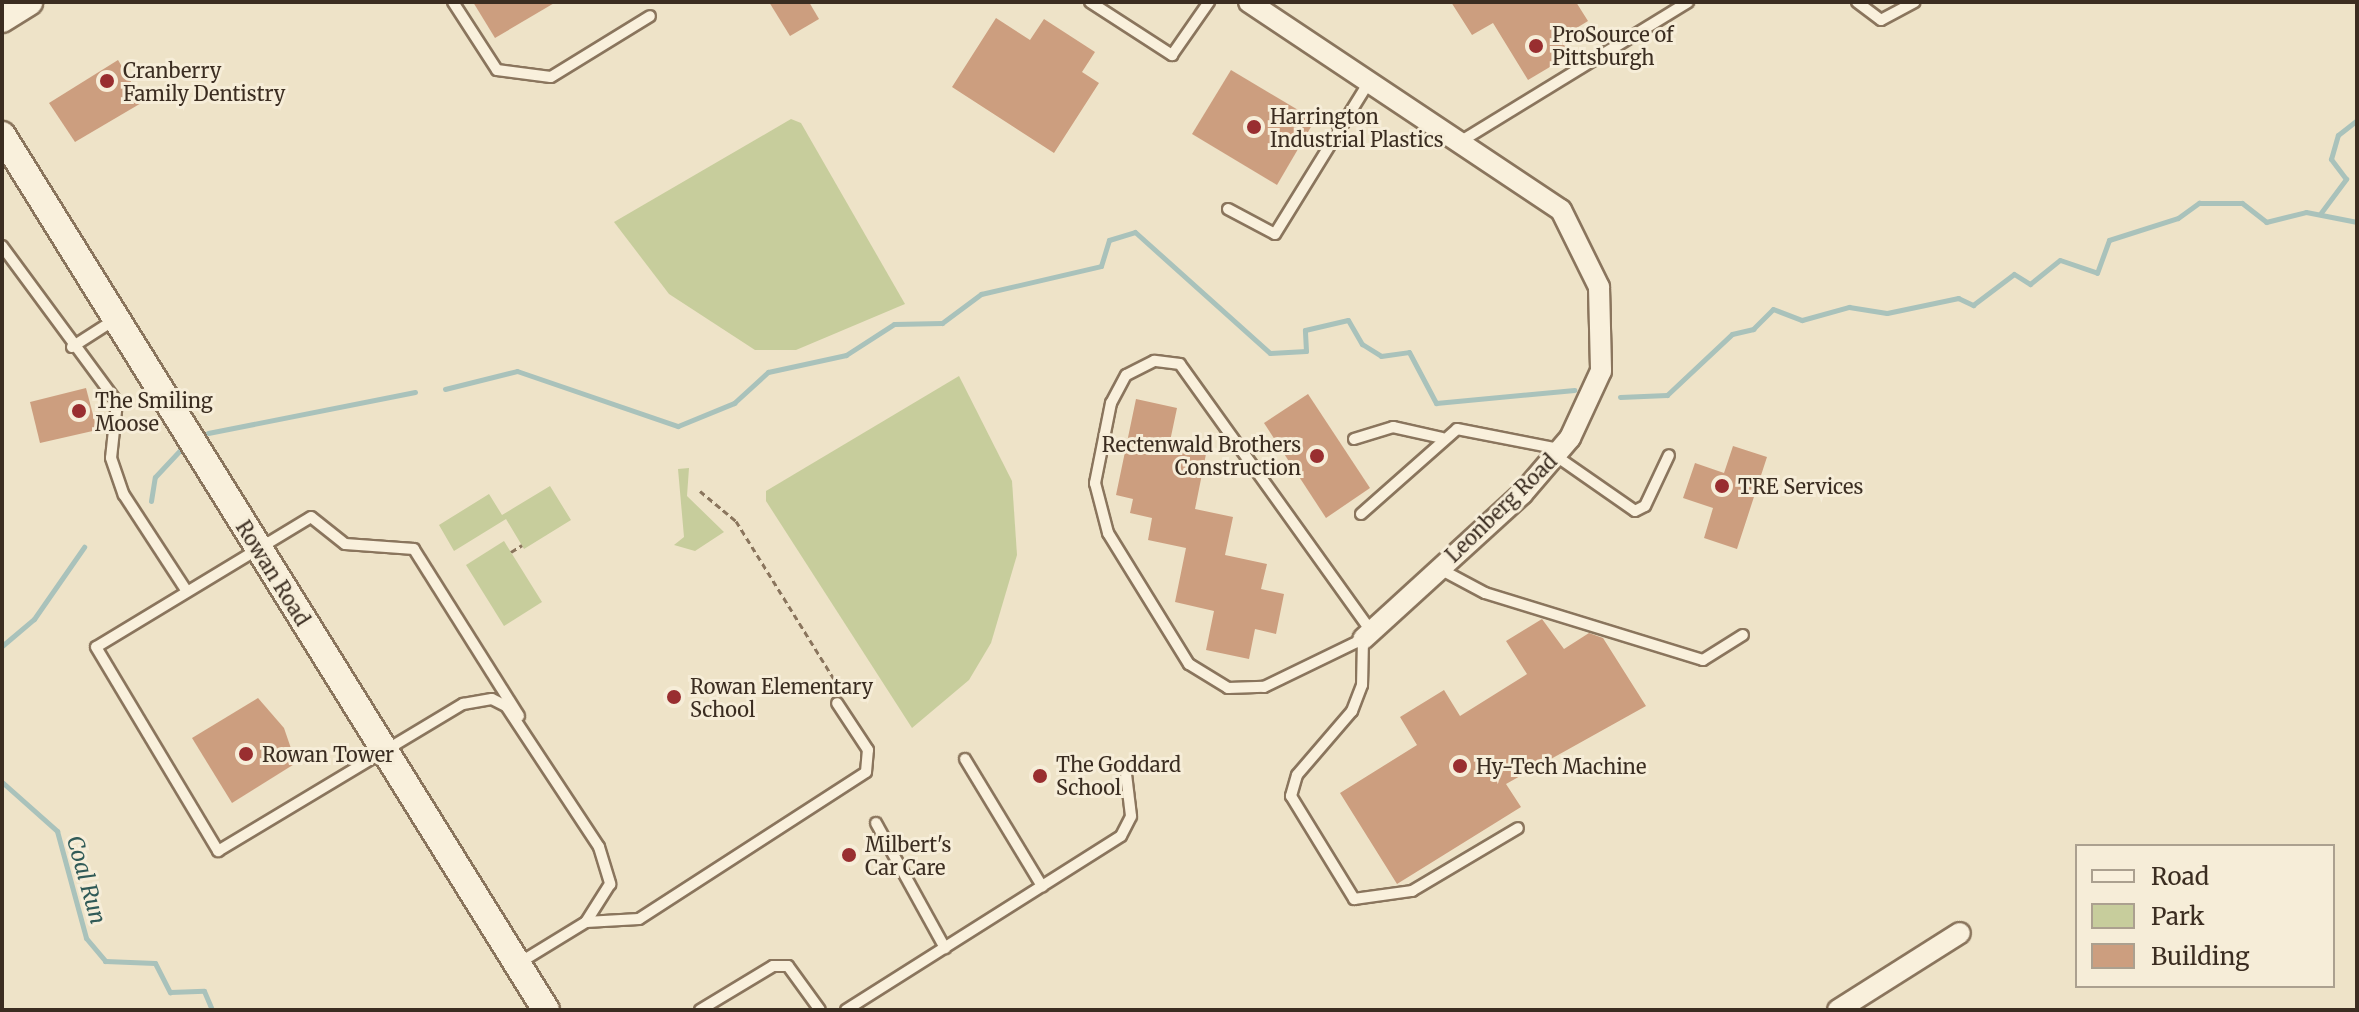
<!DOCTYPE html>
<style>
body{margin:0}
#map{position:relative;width:2359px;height:1012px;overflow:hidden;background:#eee3c8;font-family:Merriweather,serif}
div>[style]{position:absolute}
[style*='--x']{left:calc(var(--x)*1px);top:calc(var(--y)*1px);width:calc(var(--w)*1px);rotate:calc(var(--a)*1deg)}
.green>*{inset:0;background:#c7cd9c}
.stream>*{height:5px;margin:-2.5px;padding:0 2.5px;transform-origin:2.5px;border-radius:2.5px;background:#a9c2bb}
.building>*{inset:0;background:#cc9e7f}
.path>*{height:3px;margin-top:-1.5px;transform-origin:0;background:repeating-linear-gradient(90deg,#8a755d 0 6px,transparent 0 10px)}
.roads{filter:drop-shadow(2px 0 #8a755d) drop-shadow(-2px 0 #8a755d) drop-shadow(0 2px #8a755d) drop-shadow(0 -2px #8a755d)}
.service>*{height:10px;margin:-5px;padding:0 5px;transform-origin:5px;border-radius:5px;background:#f9f0dc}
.minor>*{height:20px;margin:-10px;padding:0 10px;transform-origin:10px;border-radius:10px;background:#f9f0dc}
.tertiary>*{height:26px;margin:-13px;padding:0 13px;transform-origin:13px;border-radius:13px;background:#f9f0dc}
.dots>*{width:22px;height:22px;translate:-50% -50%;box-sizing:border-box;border:4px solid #f6edd8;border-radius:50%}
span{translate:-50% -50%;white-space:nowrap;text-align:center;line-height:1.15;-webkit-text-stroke:6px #f6edd8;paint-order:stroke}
.poi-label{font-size:20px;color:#3b2d21}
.left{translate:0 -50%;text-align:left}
.right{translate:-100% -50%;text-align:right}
.street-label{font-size:20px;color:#3b2d21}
.water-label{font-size:22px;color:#305a57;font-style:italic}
.frame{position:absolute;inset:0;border:4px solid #3b2d21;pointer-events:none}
.legend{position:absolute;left:2075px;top:844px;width:260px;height:144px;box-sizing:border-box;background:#f6edd8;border:2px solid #aba08f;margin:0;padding:10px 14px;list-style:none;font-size:24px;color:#3b2d21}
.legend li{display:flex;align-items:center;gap:16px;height:40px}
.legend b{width:40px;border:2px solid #aba08f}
</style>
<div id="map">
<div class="green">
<div style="clip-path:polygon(791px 119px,801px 123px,905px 304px,796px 350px,755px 350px,669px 294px,614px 222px)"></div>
<div style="clip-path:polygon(959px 376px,1012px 481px,1017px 555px,991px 643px,969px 680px,912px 728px,766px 501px,766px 491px)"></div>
<div style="clip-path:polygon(689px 468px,687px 496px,724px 532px,695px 551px,674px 545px,684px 537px,678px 469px)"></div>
<div style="clip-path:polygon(550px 486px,571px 520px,524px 549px,506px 519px,454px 551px,439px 525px,489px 494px,502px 515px)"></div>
<div style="clip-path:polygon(504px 541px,542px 602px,504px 626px,466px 565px)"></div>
</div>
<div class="stream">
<div style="--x:2320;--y:214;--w:44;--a:-53.4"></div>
<div style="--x:2346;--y:179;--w:25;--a:-127"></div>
<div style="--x:2331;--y:159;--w:25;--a:-74"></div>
<div style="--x:2338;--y:135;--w:24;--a:-38"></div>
<div style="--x:445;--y:389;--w:74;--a:-14"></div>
<div style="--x:517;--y:371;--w:170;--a:18.9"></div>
<div style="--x:678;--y:426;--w:61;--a:-22.3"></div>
<div style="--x:734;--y:403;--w:46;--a:-42.4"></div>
<div style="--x:768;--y:372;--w:80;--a:-12.3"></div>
<div style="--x:846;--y:355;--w:57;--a:-32.9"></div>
<div style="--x:894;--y:324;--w:48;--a:-1.2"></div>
<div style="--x:942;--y:323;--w:49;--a:-36.6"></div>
<div style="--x:981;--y:294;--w:123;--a:-13.1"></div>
<div style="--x:1101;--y:266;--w:27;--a:-73"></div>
<div style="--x:1109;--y:240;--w:27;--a:-17"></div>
<div style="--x:1135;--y:232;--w:181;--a:41.9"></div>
<div style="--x:1270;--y:353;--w:36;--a:-3"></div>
<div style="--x:1306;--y:351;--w:21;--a:-93"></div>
<div style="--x:1305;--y:330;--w:44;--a:-13.1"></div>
<div style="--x:1348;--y:320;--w:28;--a:60"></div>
<div style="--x:1362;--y:344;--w:22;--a:32"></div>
<div style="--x:1381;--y:356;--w:28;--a:-8"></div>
<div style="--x:1409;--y:352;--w:58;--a:62.1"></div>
<div style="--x:1436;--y:403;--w:139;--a:-5.4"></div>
<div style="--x:1620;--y:397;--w:47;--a:-2.4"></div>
<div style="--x:1667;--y:395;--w:89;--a:-43.2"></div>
<div style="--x:1732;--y:334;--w:22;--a:-13"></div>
<div style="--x:1753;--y:329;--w:28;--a:-45"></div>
<div style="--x:1773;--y:309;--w:31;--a:21"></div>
<div style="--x:1802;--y:320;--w:49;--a:-15.5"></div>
<div style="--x:1849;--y:307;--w:38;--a:9"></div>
<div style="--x:1887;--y:313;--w:73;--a:-11.9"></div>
<div style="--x:1958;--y:298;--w:17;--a:25"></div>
<div style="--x:1973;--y:305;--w:51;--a:-37.1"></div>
<div style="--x:2014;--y:274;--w:19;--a:32"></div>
<div style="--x:2030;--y:284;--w:38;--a:-39"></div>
<div style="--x:2060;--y:260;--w:39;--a:19"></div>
<div style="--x:2097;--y:273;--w:35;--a:-70"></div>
<div style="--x:2109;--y:240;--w:72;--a:-17.7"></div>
<div style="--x:2178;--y:218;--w:26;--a:-36"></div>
<div style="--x:2199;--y:203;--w:43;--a:0"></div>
<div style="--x:2242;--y:203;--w:31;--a:38"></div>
<div style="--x:2266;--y:222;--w:41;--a:-14"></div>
<div style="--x:2306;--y:212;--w:52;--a:11.1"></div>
<div style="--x:208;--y:433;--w:211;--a:-11.2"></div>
<div style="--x:151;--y:501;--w:24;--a:-81"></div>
<div style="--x:155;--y:477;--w:37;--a:-47"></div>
<div style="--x:2;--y:646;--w:42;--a:-40.2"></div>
<div style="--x:34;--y:619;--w:88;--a:-55.2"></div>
<div style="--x:2;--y:782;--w:74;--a:41.7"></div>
<div style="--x:57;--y:831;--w:111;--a:74.8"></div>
<div style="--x:86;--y:938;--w:30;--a:50"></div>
<div style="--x:105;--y:961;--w:50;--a:2.3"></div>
<div style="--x:155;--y:963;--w:33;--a:63"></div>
<div style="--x:170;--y:992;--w:34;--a:-2"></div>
<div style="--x:204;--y:991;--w:21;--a:67"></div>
</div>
<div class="building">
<div style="clip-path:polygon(473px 2px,556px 2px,495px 38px)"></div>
<div style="clip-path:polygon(769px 2px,809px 2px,819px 19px,790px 36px)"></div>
<div style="clip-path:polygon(1451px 2px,1576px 2px,1588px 21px,1560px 38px,1570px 55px,1528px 80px,1493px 23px,1472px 35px)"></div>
<div style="clip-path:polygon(996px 18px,1030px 40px,1044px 19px,1095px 52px,1082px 72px,1099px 83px,1054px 153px,952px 87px)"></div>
<div style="clip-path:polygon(118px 60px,143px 102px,75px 142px,49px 103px)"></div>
<div style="clip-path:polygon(1231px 70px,1315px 120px,1277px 185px,1192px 134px)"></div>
<div style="clip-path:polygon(86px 388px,97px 430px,40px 443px,30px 402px)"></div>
<div style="clip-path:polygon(1308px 394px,1370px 488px,1326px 518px,1264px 423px)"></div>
<div style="clip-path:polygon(1136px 399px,1177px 408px,1169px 446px,1206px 454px,1195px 509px,1233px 517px,1225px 555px,1267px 564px,1261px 589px,1284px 594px,1276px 634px,1255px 629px,1249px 659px,1206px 650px,1214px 611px,1175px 602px,1186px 548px,1148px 540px,1152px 518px,1130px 513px,1133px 499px,1116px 495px)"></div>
<div style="clip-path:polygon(1733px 446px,1767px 457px,1737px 549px,1704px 538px,1713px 508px,1683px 498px,1695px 463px,1724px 473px)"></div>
<div style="clip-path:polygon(1542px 619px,1564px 649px,1589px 633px,1603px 638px,1646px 706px,1506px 784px,1521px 807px,1397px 884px,1340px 793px,1417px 745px,1400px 717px,1444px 690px,1460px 716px,1527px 674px,1506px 641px)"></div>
<div style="clip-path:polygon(258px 698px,284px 728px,296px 763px,232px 803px,192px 738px)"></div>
</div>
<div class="path">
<div style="--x:700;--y:491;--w:47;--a:39.8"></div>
<div style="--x:736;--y:521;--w:198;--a:58.2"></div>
<div style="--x:511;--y:552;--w:13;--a:-32"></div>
</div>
<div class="roads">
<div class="service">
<div style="--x:453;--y:2;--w:81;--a:57.1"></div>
<div style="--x:497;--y:70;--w:54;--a:7.4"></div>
<div style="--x:551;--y:77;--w:116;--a:-31.6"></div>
<div style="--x:1090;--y:2;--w:98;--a:32.9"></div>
<div style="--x:1172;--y:55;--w:65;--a:-55.1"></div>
<div style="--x:1857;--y:2;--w:30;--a:37"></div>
<div style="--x:1881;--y:20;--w:38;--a:-28"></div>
<div style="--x:1463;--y:140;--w:264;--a:-31.5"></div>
<div style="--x:1228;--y:209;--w:53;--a:28"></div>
<div style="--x:1275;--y:234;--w:181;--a:-58.3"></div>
<div style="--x:2;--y:246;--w:194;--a:53.6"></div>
<div style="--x:117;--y:402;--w:56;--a:96.1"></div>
<div style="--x:111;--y:458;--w:39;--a:71"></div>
<div style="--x:124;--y:495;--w:113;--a:56.9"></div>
<div style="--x:72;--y:347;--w:50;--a:-32.7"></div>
<div style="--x:1354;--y:439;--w:41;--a:-17.1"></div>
<div style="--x:1393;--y:427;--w:50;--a:12.7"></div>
<div style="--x:1556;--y:456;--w:96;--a:34.8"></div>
<div style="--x:1635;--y:511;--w:11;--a:-27"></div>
<div style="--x:1645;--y:506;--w:56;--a:-64.8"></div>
<div style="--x:1361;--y:514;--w:128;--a:-41.5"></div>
<div style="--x:1457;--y:429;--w:105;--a:11"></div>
<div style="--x:1440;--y:569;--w:51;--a:28.1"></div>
<div style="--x:1485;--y:593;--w:228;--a:17.1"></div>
<div style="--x:1703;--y:660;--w:47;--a:-32"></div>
<div style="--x:1371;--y:631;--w:328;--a:-125.6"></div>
<div style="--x:1180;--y:364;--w:26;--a:-173"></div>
<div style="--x:1154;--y:361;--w:31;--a:153"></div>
<div style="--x:1126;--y:375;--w:32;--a:118"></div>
<div style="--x:1111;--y:403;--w:82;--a:101.3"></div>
<div style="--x:1095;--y:483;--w:52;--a:75.4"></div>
<div style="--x:1108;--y:533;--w:154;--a:58.3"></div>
<div style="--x:1189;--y:664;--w:46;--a:31.6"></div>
<div style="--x:1228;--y:688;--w:36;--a:-2"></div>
<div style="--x:1264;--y:687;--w:110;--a:-25.9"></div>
<div style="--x:1363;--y:639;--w:46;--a:91.2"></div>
<div style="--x:1362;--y:685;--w:28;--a:111"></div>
<div style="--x:1352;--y:711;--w:84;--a:130.7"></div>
<div style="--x:1297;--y:775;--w:22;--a:106"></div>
<div style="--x:1291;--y:796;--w:121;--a:58.5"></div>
<div style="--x:1354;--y:899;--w:59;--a:-7.9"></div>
<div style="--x:1412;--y:891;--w:123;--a:-30.7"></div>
<div style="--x:519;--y:716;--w:197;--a:-122.2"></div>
<div style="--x:414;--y:549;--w:69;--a:-175.9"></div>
<div style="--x:345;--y:544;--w:43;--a:-141.5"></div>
<div style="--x:311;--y:517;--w:251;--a:148.8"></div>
<div style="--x:96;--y:647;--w:238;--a:59.1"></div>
<div style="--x:218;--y:851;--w:286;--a:-31"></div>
<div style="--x:463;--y:704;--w:29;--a:-10"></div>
<div style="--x:492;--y:699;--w:16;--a:27"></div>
<div style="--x:506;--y:706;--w:169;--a:56.6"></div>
<div style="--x:599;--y:847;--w:39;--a:73"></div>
<div style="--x:610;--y:884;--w:45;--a:122.3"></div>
<div style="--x:586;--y:922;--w:79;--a:148.5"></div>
<div style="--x:965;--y:759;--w:149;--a:58.8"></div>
<div style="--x:876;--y:823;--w:143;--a:61.1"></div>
<div style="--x:586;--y:922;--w:53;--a:-3.2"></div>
<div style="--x:639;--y:919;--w:270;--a:-32.9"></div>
<div style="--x:866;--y:772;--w:22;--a:-85"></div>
<div style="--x:868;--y:750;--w:56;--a:-123.4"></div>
<div style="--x:700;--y:1010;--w:85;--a:-31.1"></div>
<div style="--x:773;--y:966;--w:15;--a:0"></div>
<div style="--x:788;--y:966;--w:54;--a:54"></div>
<div style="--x:846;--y:1010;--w:325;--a:-32.3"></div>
<div style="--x:1121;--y:836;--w:22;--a:-63"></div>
<div style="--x:1131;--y:816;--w:42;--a:-96.8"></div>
</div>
<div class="minor">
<div style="--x:1249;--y:2;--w:375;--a:33.7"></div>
<div style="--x:1561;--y:210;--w:86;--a:63.7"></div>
<div style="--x:1599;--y:287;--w:84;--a:88.6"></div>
<div style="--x:1601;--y:371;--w:74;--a:114.8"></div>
<div style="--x:1570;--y:438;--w:74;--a:130.6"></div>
<div style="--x:1522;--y:494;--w:215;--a:137.6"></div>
<div style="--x:1838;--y:1010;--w:144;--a:-32.3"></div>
</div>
<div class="tertiary">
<div style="--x:2;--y:19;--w:32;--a:-32"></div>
<div style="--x:2;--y:135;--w:1030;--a:58.13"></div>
</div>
</div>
<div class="dots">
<div style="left:1536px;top:46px;background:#992e30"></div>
<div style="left:107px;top:81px;background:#992e30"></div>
<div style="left:1254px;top:127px;background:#992e30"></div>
<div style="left:79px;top:411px;background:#992e30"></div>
<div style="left:1317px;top:456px;background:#992e30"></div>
<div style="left:1722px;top:486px;background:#992e30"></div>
<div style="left:674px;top:697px;background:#992e30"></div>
<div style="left:246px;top:754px;background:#992e30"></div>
<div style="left:1460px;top:766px;background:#992e30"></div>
<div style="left:1040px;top:776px;background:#992e30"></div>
<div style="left:849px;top:855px;background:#992e30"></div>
</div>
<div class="poi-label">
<span class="left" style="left:1552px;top:46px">ProSource of<br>Pittsburgh</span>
<span class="left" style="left:123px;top:82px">Cranberry<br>Family Dentistry</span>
<span class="left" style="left:1270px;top:128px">Harrington<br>Industrial Plastics</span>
<span class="left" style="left:95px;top:412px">The Smiling<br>Moose</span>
<span class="right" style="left:1301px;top:456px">Rectenwald Brothers<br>Construction</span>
<span class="left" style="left:1738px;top:486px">TRE Services</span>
<span class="left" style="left:690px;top:698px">Rowan Elementary<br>School</span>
<span class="left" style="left:262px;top:754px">Rowan Tower</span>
<span class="left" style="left:1056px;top:776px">The Goddard<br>School</span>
<span class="left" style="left:1476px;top:766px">Hy-Tech Machine</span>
<span class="left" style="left:865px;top:856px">Milbert's<br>Car Care</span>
</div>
<div class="street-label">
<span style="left:1501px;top:508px;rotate:-44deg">Leonberg Road</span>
<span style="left:273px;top:573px;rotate:58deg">Rowan Road</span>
</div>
<div class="water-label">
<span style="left:86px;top:880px;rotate:74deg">Coal Run</span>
</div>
<div class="frame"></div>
<ul class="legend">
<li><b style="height:10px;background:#f9f0dc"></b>Road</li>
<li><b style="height:22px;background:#c7cd9c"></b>Park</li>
<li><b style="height:22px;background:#cc9e7f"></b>Building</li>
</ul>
</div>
